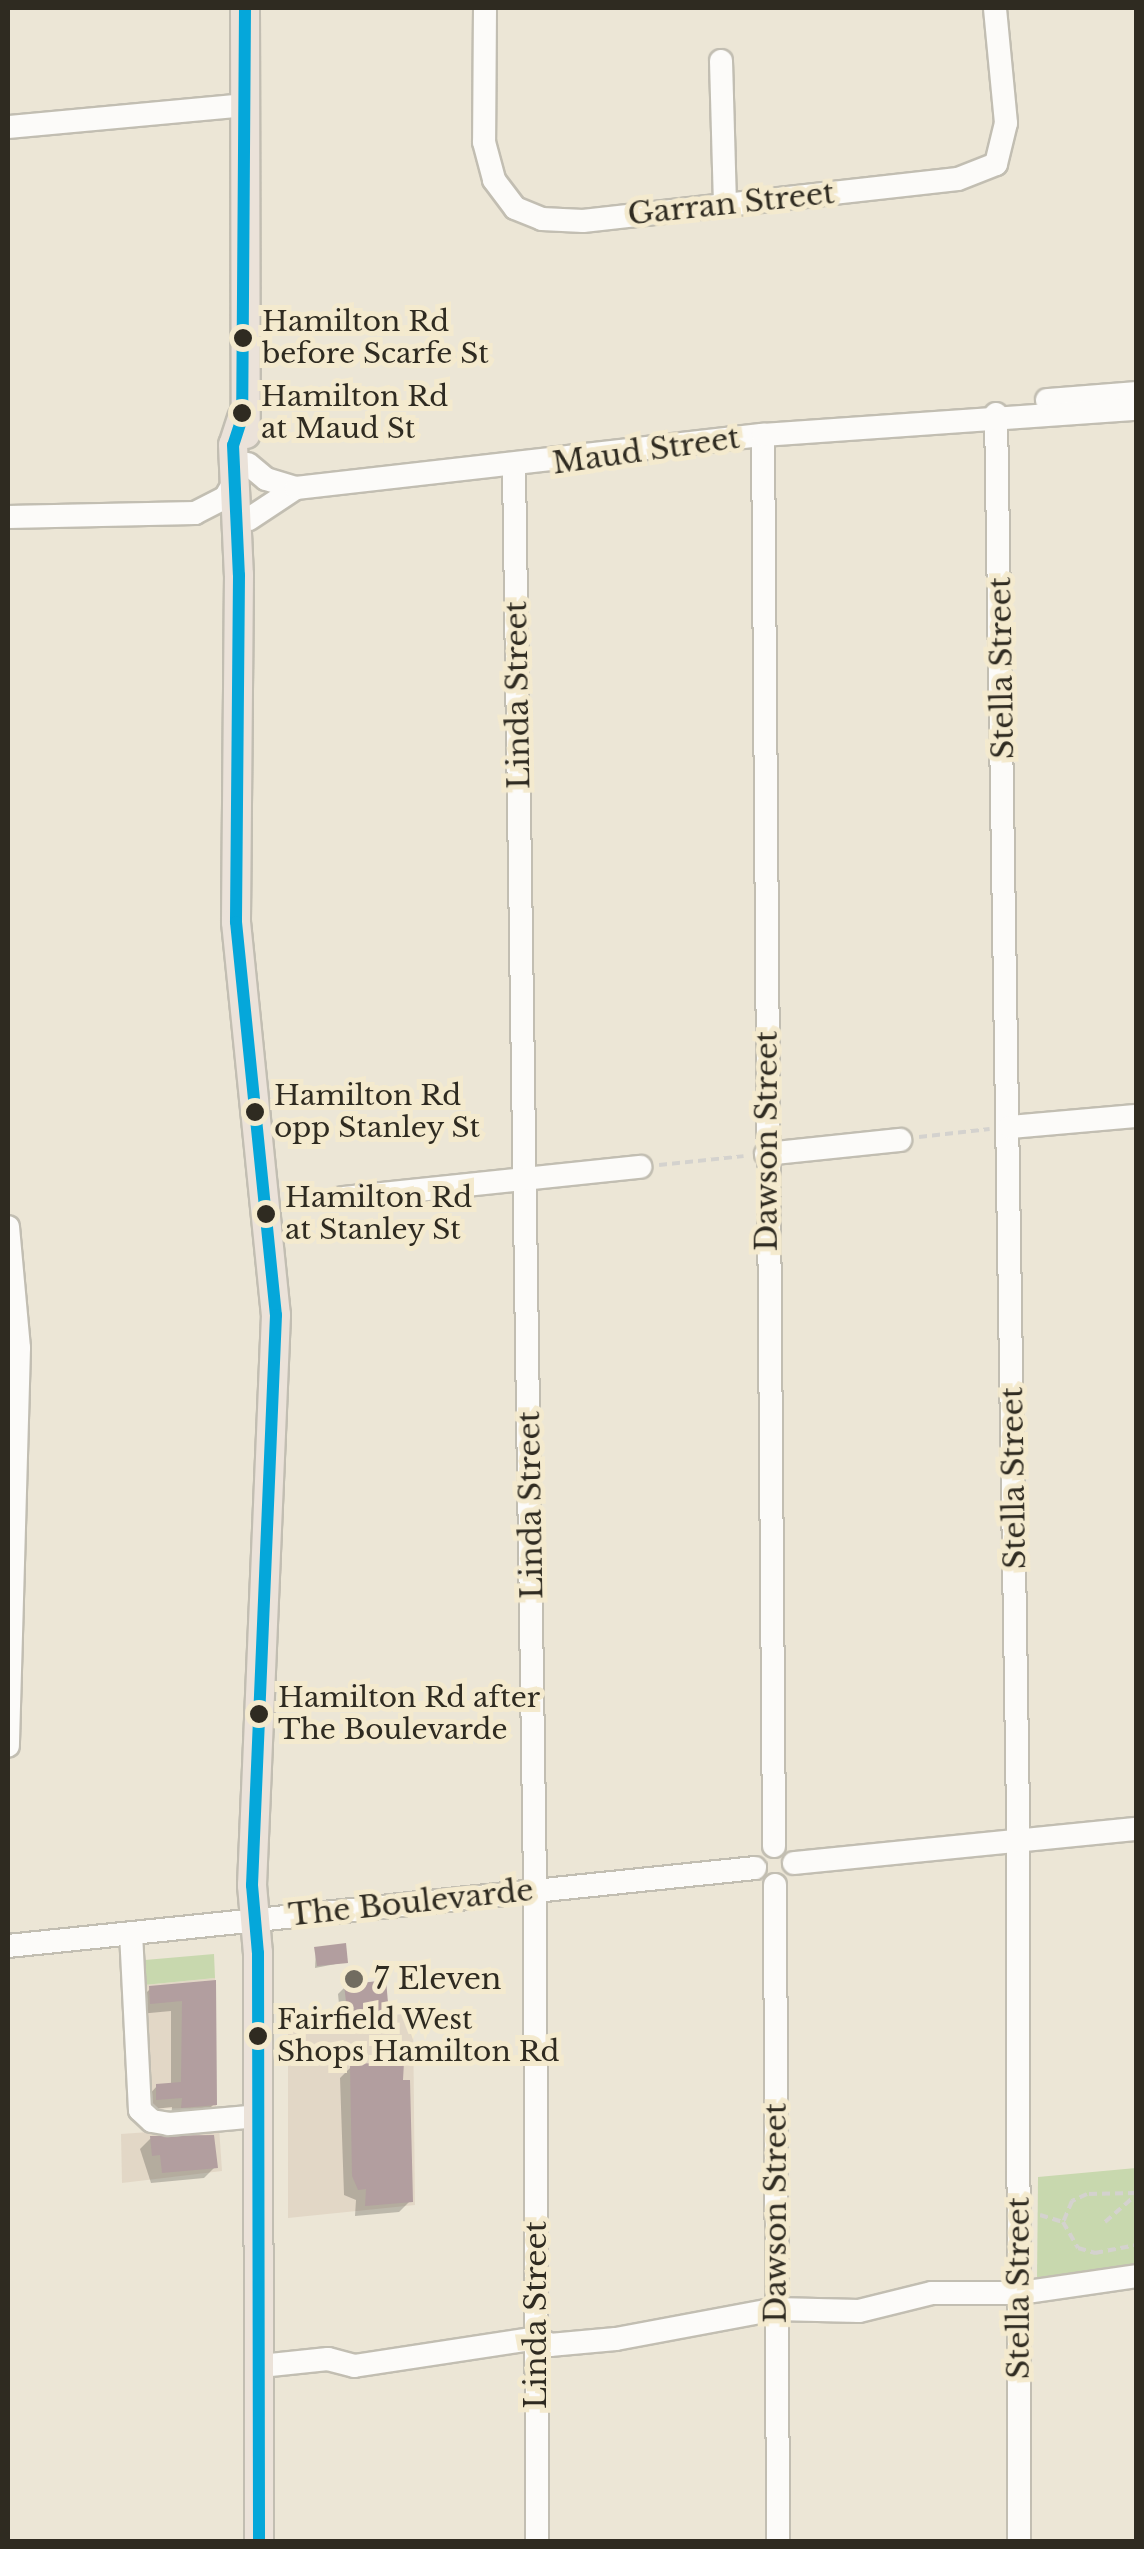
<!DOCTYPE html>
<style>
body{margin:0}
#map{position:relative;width:1144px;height:2549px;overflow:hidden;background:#ece6d6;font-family:"Libre Baskerville",serif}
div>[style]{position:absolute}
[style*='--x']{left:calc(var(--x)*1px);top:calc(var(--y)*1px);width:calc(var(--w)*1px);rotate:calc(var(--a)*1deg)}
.commercial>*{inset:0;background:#e2d7c6}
.green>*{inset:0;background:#c8d8ae}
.shadow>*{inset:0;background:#0003}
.building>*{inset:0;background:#b29e9f}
.path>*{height:4px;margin-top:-2px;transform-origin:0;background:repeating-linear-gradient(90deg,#d4d2ce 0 8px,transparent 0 13px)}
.roads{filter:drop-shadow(2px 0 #c2beb2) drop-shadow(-2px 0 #c2beb2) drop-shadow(0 2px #c2beb2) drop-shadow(0 -2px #c2beb2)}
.minor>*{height:22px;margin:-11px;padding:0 11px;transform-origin:11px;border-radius:11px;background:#fcfbf9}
.major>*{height:28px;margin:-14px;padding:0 14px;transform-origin:14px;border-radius:14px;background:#ebe2d9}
.bus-1>*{height:12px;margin:-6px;padding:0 6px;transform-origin:6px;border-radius:6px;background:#05a7da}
.dots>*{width:28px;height:28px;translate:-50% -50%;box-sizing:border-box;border:5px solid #f4eace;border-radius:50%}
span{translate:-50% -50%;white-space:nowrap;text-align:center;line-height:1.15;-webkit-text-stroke:10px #f4eace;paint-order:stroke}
.bus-label{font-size:28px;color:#2f2b21}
.left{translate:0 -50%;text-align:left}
.street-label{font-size:30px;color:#2f2b21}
.poi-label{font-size:30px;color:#2f2b21}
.frame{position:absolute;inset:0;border:10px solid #2f2b21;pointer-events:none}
</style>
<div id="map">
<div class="commercial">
<div style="clip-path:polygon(215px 1978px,216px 2107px,151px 2109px,144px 1985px)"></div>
<div style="clip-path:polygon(413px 2013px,415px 2205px,288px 2218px,288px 2027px)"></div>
<div style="clip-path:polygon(219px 2127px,222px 2171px,122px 2183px,121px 2134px)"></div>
</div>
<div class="green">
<div style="clip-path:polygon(214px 1954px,215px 1978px,144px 1985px,145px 1960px)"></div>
<div style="clip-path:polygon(1136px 2168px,1136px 2265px,1037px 2281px,1038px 2177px)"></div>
</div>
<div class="shadow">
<div style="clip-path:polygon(316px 1949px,346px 1962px,315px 1968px)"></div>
<div style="clip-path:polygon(214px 1983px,214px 2104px,203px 2115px,171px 2118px,172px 2107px,146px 2110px,146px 2098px,157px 2086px,171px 2085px,171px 2011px,139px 2014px,139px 2000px,150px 1989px)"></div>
<div style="clip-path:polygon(345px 1987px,387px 2013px,380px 2020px,341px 2024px,338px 1994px)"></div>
<div style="clip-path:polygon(351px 2067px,410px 2201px,399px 2212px,355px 2216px,356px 2200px,344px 2195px,340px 2078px)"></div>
<div style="clip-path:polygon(151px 2138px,215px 2167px,204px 2178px,151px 2183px,140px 2149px)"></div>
</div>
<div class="building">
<div style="clip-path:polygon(346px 1943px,348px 1963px,317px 1966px,314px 1947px)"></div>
<div style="clip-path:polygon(216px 1980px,217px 2105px,181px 2108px,182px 2098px,156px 2100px,156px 2084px,181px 2082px,182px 2001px,150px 2004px,149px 1986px)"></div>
<div style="clip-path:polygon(386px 1980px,389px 2014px,348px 2018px,344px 1985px)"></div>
<div style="clip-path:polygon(404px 2062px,403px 2080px,410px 2080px,413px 2202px,365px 2206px,366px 2189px,358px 2190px,352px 2176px,350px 2064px)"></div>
<div style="clip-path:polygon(214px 2135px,218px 2168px,162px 2173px,160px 2155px,152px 2156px,150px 2136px)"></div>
</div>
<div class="path">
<div style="--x:919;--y:1137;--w:71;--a:-6.4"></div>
<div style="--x:659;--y:1165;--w:85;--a:-6"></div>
<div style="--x:290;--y:1204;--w:34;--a:0"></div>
<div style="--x:1136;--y:2193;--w:49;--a:178.8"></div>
<div style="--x:1087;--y:2194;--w:17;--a:155"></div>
<div style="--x:1072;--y:2201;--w:23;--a:113"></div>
<div style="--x:1063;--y:2222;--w:30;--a:60"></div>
<div style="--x:1078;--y:2248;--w:18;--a:16"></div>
<div style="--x:1095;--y:2253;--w:42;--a:-11"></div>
<div style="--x:1040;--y:2215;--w:24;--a:17"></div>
<div style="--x:1105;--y:2222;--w:41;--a:-41.1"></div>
</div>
<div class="roads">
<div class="minor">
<div style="--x:485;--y:8;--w:134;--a:90.4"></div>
<div style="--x:484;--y:142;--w:39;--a:75"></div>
<div style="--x:494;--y:180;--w:35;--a:53"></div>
<div style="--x:515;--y:208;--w:29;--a:22"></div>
<div style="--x:542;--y:219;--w:41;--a:2.8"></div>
<div style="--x:583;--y:221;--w:377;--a:-6.4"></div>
<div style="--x:958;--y:179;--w:41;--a:-21.5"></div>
<div style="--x:996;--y:164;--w:42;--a:-76.3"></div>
<div style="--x:1006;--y:123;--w:116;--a:-95.5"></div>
<div style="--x:721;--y:61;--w:143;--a:88.4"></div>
<div style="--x:8;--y:127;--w:236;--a:-5.3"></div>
<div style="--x:1047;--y:400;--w:89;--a:-4.5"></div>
<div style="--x:996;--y:414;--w:1408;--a:89.1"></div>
<div style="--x:1018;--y:1822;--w:720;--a:89.92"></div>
<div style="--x:763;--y:435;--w:1411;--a:89.55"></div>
<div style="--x:248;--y:464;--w:23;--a:40"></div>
<div style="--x:266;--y:479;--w:31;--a:17"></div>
<div style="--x:514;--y:468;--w:1422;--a:89.15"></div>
<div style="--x:535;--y:1890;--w:652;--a:89.82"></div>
<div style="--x:8;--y:517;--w:187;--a:-1.2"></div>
<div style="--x:195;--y:513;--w:34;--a:-27"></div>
<div style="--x:225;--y:498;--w:14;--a:-60"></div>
<div style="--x:249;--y:519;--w:56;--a:-33.4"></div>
<div style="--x:296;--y:488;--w:470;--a:-6.5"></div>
<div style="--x:763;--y:435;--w:374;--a:-4"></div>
<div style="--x:1010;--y:1127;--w:126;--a:-5"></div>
<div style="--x:766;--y:1154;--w:135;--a:-6"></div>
<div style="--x:343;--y:1198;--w:299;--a:-6"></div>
<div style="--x:8;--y:1227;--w:121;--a:84.8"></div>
<div style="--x:19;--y:1348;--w:398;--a:91.6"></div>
<div style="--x:794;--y:1863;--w:344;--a:-5.7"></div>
<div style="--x:775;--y:1885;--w:657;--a:89.74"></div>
<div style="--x:131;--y:1933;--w:177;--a:87.1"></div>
<div style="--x:140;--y:2110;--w:16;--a:43"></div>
<div style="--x:152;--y:2121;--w:17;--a:10"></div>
<div style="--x:169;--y:2124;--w:89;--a:-5.1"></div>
<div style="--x:8;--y:1946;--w:751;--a:-5.96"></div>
<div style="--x:261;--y:2366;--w:67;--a:-6"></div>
<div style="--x:328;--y:2359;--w:27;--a:15"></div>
<div style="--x:354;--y:2366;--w:185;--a:-8.7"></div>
<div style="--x:537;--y:2338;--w:15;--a:28"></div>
<div style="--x:550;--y:2345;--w:66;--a:-5.2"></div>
<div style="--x:616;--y:2339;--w:163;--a:-10.6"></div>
<div style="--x:776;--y:2309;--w:83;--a:1.4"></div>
<div style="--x:859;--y:2311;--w:75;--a:-13.9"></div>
<div style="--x:932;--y:2293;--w:88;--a:0"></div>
<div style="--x:1020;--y:2293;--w:117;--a:-8.3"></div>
</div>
<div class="major">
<div style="--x:245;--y:8;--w:426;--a:89.9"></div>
<div style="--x:242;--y:418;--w:28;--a:108"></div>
<div style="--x:233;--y:445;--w:130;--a:87.4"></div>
<div style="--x:239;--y:575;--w:347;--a:90.5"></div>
<div style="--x:236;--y:922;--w:395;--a:84.2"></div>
<div style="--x:276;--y:1315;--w:571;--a:92.41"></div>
<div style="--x:252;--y:1885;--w:68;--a:85"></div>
<div style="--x:258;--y:1953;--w:589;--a:89.9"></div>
</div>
</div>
<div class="bus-1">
<div style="--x:245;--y:8;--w:410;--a:90.4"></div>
<div style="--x:242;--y:418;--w:28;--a:108"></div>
<div style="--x:233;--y:445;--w:130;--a:87.4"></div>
<div style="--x:239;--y:575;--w:347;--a:90.5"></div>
<div style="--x:236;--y:922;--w:395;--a:84.2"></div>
<div style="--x:276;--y:1315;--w:571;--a:92.41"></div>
<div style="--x:252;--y:1885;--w:68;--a:85"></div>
<div style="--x:258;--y:1953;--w:589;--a:89.9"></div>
</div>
<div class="dots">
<div style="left:243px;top:338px;background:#2f2b21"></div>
<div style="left:242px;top:413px;background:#2f2b21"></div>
<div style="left:255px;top:1112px;background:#2f2b21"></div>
<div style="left:266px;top:1214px;background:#2f2b21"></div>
<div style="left:259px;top:1714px;background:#2f2b21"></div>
<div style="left:354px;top:1979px;background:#716c60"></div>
<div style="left:258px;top:2036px;background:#2f2b21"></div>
</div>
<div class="bus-label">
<span class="left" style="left:262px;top:338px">Hamilton Rd<br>before Scarfe St</span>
<span class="left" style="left:261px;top:413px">Hamilton Rd<br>at Maud St</span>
<span class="left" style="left:274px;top:1112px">Hamilton Rd<br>opp Stanley St</span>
<span class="left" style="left:285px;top:1214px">Hamilton Rd<br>at Stanley St</span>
<span class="left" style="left:278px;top:1714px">Hamilton Rd after<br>The Boulevarde</span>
<span class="left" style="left:277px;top:2036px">Fairfield West<br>Shops Hamilton Rd</span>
</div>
<div class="street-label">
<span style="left:731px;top:204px;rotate:-6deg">Garran Street</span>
<span style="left:646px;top:451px;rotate:-8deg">Maud Street</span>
<span style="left:1002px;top:668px;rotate:-91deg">Stella Street</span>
<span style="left:518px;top:695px;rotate:-91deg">Linda Street</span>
<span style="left:767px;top:1141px;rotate:-90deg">Dawson Street</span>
<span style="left:1014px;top:1478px;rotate:-91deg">Stella Street</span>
<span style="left:531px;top:1505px;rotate:-91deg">Linda Street</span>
<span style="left:411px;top:1903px;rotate:-6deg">The Boulevarde</span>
<span style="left:776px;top:2213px;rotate:-90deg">Dawson Street</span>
<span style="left:1019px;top:2288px;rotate:-90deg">Stella Street</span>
<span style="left:536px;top:2315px;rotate:-90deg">Linda Street</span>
</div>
<div class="poi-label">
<span class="left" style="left:374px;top:1979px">7 Eleven</span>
</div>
<div class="frame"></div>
</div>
